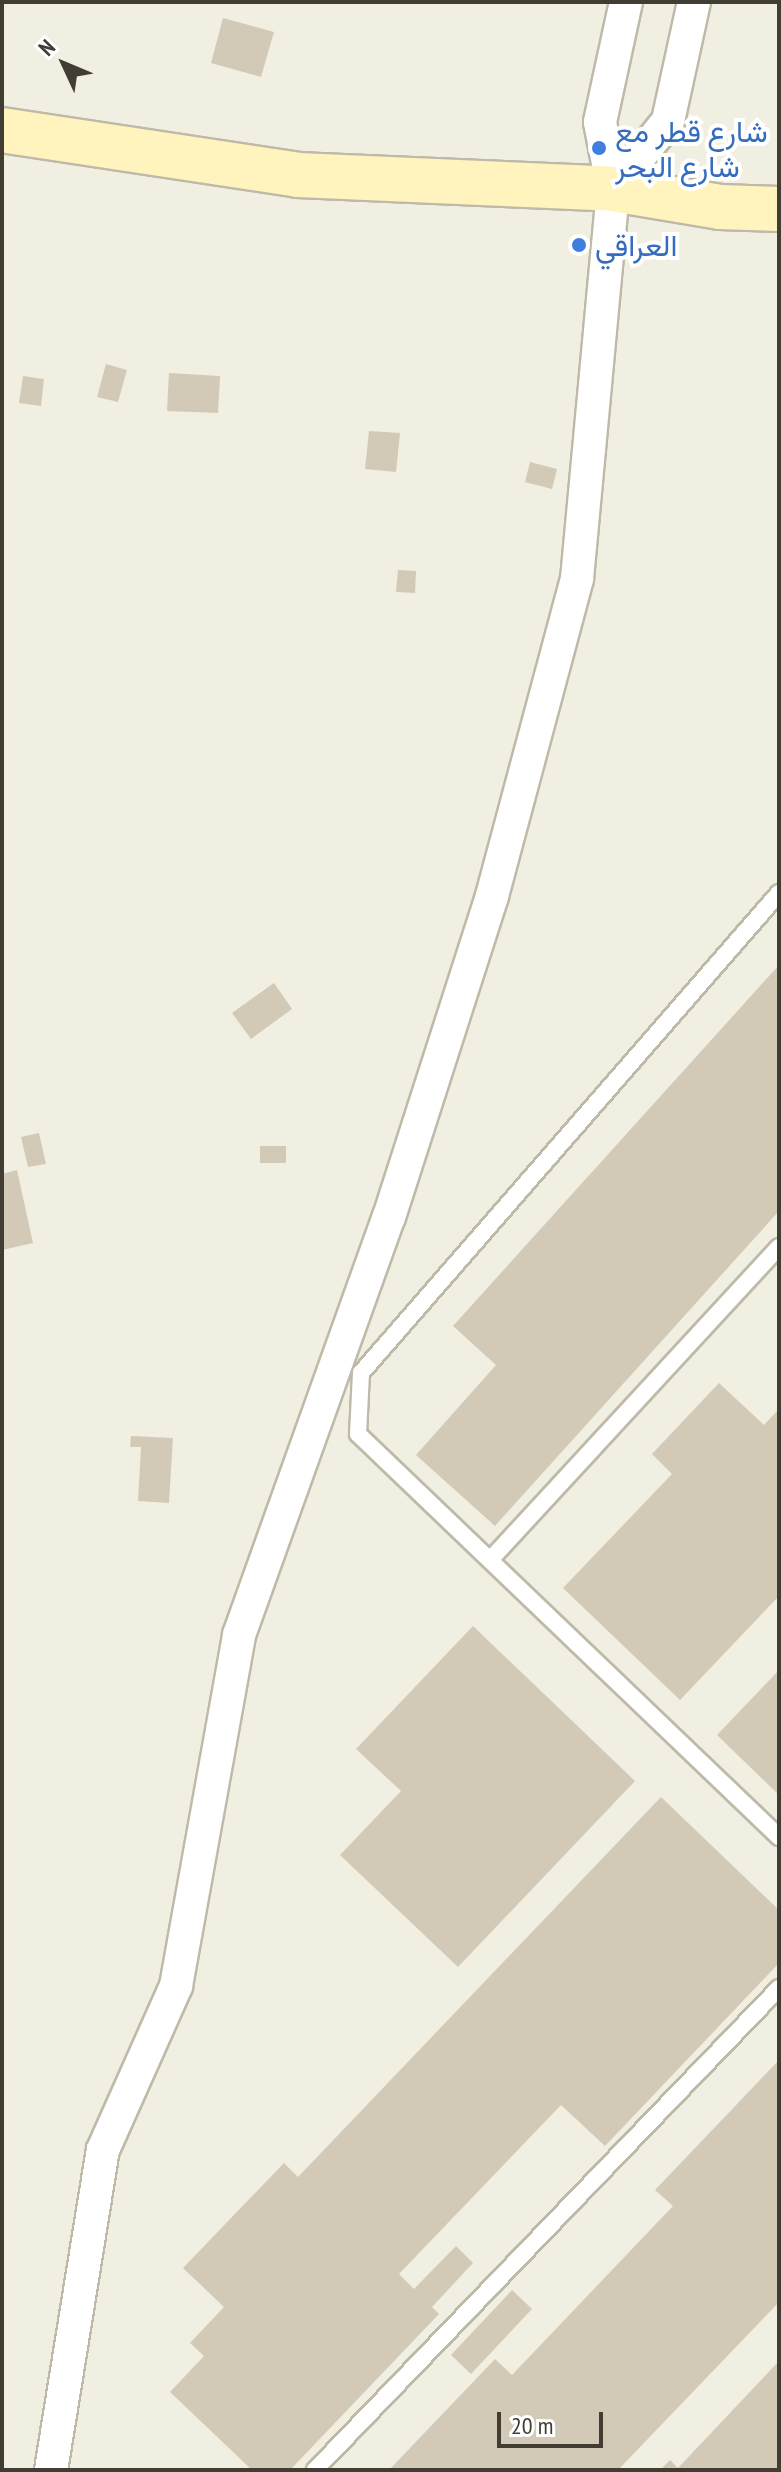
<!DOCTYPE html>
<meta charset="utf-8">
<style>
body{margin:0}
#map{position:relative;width:781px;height:2472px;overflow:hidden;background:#f1eee2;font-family:"PT Sans Narrow",Vazirmatn,sans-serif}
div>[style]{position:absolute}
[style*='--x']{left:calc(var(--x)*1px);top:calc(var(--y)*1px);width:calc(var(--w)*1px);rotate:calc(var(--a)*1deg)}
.building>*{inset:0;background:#d2cab7}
.roads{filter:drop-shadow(2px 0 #bfb9a8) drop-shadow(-2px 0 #bfb9a8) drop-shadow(0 2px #bfb9a8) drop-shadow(0 -2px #bfb9a8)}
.service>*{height:16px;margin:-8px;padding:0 8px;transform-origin:8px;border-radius:8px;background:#fff}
.minor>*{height:32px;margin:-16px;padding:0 16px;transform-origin:16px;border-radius:16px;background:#fff}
.secondary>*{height:44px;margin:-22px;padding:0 22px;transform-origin:22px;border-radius:22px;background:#fff4be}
.dots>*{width:22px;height:22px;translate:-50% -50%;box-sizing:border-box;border:4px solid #fff;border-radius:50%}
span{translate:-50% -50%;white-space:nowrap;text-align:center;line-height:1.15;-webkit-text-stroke:8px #fff;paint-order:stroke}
.shop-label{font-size:30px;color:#366cbe}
.left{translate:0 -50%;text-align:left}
.frame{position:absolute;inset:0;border:4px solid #423d33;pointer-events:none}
.north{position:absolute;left:24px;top:24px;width:80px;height:80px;-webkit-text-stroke:6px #fff;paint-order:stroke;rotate:314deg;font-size:22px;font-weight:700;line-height:32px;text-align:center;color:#423d33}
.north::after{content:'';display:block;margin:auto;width:28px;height:36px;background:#423d33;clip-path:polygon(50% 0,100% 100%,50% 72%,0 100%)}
.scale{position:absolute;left:497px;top:2412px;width:106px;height:36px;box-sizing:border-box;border:4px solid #423d33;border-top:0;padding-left:10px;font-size:24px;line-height:28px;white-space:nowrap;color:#423d33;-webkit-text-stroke:6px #fff;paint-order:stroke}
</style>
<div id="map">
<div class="building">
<div style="clip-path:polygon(223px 18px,274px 32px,261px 77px,211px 63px)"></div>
<div style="clip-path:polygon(106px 364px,127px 370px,118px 402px,97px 397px)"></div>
<div style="clip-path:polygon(169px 373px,220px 376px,218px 413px,167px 411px)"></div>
<div style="clip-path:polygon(23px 376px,44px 379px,41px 406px,19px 403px)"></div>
<div style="clip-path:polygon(369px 431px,400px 433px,396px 472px,365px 469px)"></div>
<div style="clip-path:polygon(530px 462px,557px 469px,552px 489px,525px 482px)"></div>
<div style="clip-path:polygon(398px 570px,416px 571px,415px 593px,396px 592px)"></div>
<div style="clip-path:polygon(779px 965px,779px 1211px,495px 1526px,416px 1455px,496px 1365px,453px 1326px)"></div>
<div style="clip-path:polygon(274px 983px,292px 1009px,251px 1039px,232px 1013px)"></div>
<div style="clip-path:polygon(39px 1133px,46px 1164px,28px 1167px,21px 1137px)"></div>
<div style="clip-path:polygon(260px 1146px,286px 1146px,286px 1163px,260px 1163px)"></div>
<div style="clip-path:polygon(17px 1170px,33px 1243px,2px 1250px,2px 1174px)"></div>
<div style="clip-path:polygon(719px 1383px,764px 1425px,779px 1409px,779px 1596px,680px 1700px,563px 1588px,672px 1474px,652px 1454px)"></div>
<div style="clip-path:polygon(131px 1436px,173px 1438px,169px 1503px,138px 1501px,141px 1447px,130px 1447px)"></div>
<div style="clip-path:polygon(473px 1626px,635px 1781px,458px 1967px,340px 1855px,401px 1791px,356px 1749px)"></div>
<div style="clip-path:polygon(779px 1670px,779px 1795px,717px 1735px)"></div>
<div style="clip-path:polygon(661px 1797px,779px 1910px,779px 1963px,605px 2146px,561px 2105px,399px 2274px,414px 2289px,456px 2246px,473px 2263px,432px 2307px,439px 2314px,290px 2470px,252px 2470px,170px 2392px,204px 2356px,190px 2343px,224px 2307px,183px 2268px,284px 2163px,298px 2177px)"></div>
<div style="clip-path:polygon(779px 2060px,779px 2302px,618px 2470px,389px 2470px,495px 2359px,512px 2375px,673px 2206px,655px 2190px)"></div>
<div style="clip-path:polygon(512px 2290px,532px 2309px,471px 2374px,451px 2355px)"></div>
<div style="clip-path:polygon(779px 2361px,779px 2470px,660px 2470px,670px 2460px,678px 2468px)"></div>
</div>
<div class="roads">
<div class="service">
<div style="--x:779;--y:893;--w:636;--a:131.05"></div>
<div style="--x:361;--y:1373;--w:61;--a:92.8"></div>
<div style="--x:358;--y:1434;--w:583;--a:43.75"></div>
<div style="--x:490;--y:1560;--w:426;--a:-47.3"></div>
<div style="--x:315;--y:2470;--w:669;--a:-46.09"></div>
</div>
<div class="minor">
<div style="--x:613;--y:189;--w:87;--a:-51"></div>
<div style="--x:668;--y:121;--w:122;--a:-77.7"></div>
<div style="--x:51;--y:2470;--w:324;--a:-80.8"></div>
<div style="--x:103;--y:2150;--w:180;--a:-66"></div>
<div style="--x:176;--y:1986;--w:357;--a:-79.8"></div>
<div style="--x:239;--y:1635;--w:444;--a:-70.3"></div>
<div style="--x:389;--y:1217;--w:337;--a:-72.2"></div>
<div style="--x:492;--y:896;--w:328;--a:-75"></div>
<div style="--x:577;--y:579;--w:392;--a:-84.7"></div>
<div style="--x:613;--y:189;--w:68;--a:-101"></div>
<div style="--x:600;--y:122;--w:123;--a:-77.8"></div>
</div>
<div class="secondary">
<div style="--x:2;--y:130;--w:299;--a:8.6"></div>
<div style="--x:298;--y:175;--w:315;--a:2.5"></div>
<div style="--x:613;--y:189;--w:109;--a:9.5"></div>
<div style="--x:720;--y:207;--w:59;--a:1.9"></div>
</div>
</div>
<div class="dots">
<div style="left:599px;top:148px;background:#3f7fe0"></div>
<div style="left:579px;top:245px;background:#3f7fe0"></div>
</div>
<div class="shop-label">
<span class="left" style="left:615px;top:148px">شارع قطر مع<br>شارع البحر</span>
<span class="left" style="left:595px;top:245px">العراقي</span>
</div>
<div class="frame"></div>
<div class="north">N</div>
<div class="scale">20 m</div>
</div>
